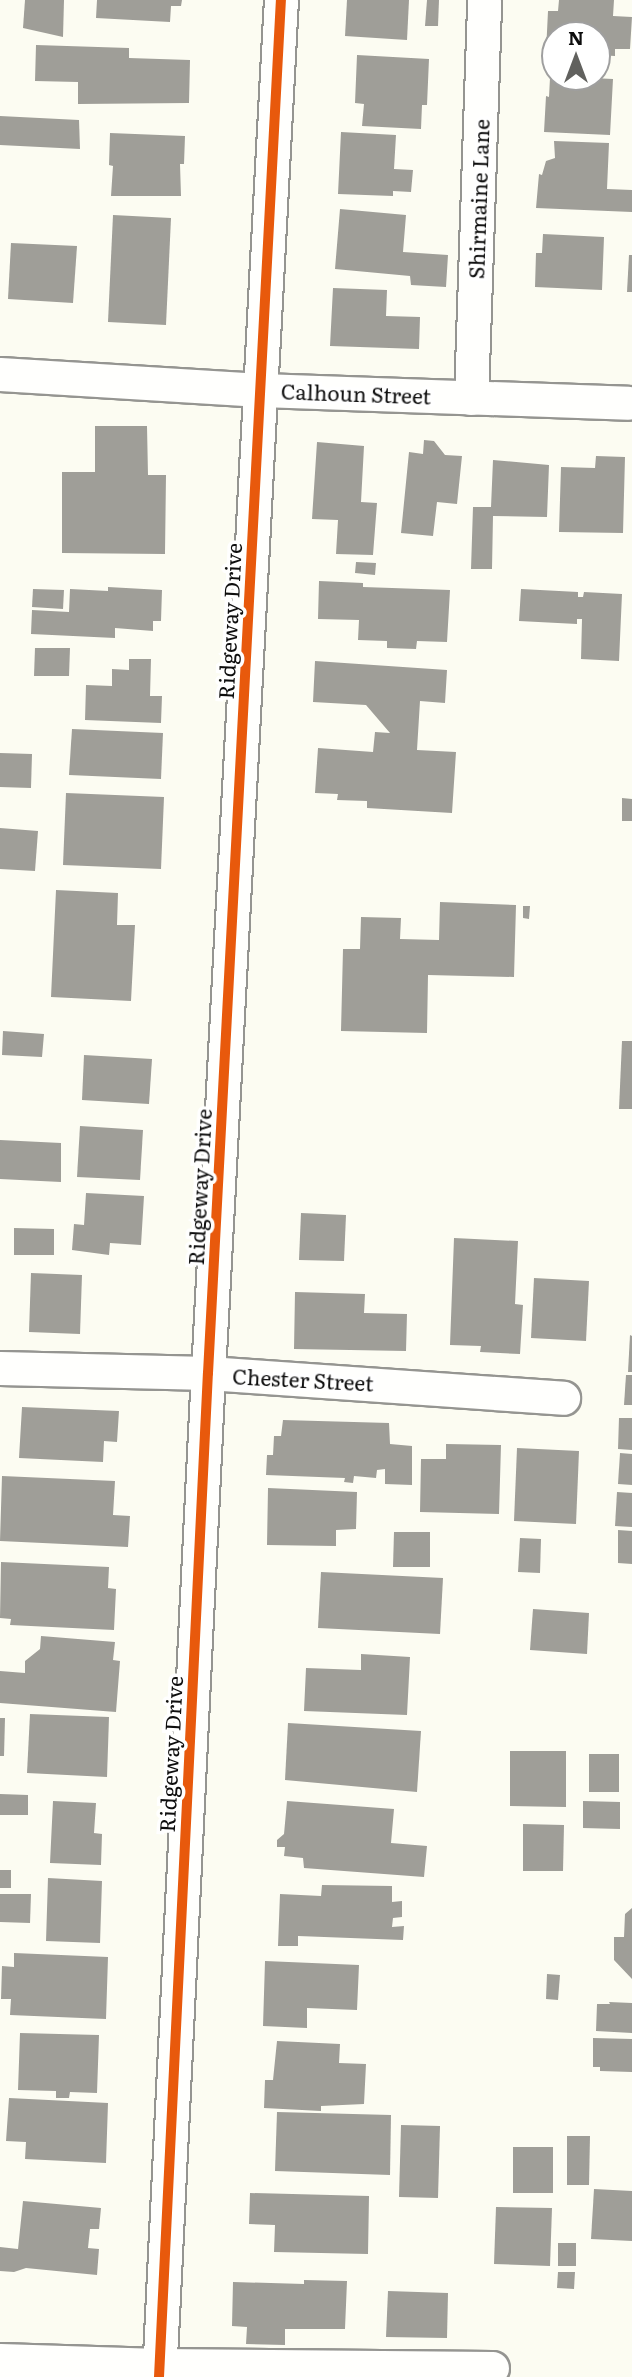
<!DOCTYPE html>
<style>
body{margin:0}
#map{position:relative;width:632px;height:2377px;overflow:hidden;background:#fcfcf2;font-family:Literata,serif}
div>[style]{position:absolute}
[style*='--x']{left:calc(var(--x)*1px);top:calc(var(--y)*1px);width:calc(var(--w)*1px);rotate:calc(var(--a)*1deg)}
.building>*{inset:0;background:#9f9e98}
.roads{filter:drop-shadow(2px 0 #959591) drop-shadow(-2px 0 #959591) drop-shadow(0 2px #959591) drop-shadow(0 -2px #959591)}
.minor>*{height:33px;margin:-16.5px;padding:0 16.5px;transform-origin:16.5px;border-radius:16.5px;background:#fffffd}
.cycleway>*{height:10px;margin:-5px;padding:0 5px;transform-origin:5px;border-radius:5px;background:#e8590c}
span{translate:-50% -50%;white-space:nowrap;text-align:center;line-height:1.15;-webkit-text-stroke:7px #fff;paint-order:stroke}
.street-label{font-size:21px;color:#0e0e0e}
.north{position:absolute;left:541px;top:21px;width:70px;height:70px;box-sizing:border-box;background:#fff;border:2px solid #9f9f9f;border-radius:50%;rotate:0deg;font-size:19px;font-weight:700;line-height:28px;text-align:center;color:#0e0e0e}
.north::after{content:'';display:block;margin:auto;width:24px;height:32px;background:#61615e;clip-path:polygon(50% 0,100% 100%,50% 72%,0 100%)}
</style>
<div id="map">
<div class="building">
<div style="clip-path:polygon(25px 0,64px 0,63px 37px,23px 28px)"></div>
<div style="clip-path:polygon(97px 0,182px 0,181px 6px,171px 6px,170px 22px,96px 18px)"></div>
<div style="clip-path:polygon(347px 0,409px 0,407px 40px,345px 36px)"></div>
<div style="clip-path:polygon(427px 0,439px 0,438px 26px,425px 26px)"></div>
<div style="clip-path:polygon(559px 0,614px 0,613px 16px,632px 17px,630px 49px,615px 49px,615px 56px,597px 55px,597px 35px,555px 35px,555px 53px,546px 52px,548px 11px,558px 11px)"></div>
<div style="clip-path:polygon(36px 45px,129px 48px,129px 58px,190px 60px,189px 103px,78px 104px,78px 82px,35px 81px)"></div>
<div style="clip-path:polygon(357px 55px,429px 59px,427px 105px,422px 105px,421px 129px,362px 126px,364px 104px,355px 103px)"></div>
<div style="clip-path:polygon(572px 77px,613px 79px,610px 135px,544px 132px,546px 96px,549px 97px,550px 78px)"></div>
<div style="clip-path:polygon(0 116px,79px 120px,80px 149px,0 145px)"></div>
<div style="clip-path:polygon(341px 132px,396px 135px,394px 169px,413px 170px,411px 192px,393px 191px,393px 196px,338px 194px)"></div>
<div style="clip-path:polygon(110px 133px,185px 136px,184px 164px,180px 164px,181px 196px,111px 196px,113px 166px,109px 165px)"></div>
<div style="clip-path:polygon(554px 141px,609px 143px,607px 189px,632px 190px,632px 212px,536px 208px,539px 174px,542px 175px,546px 161px,555px 158px)"></div>
<div style="clip-path:polygon(340px 209px,406px 215px,403px 252px,448px 255px,446px 287px,411px 285px,410px 276px,335px 269px)"></div>
<div style="clip-path:polygon(113px 215px,171px 218px,166px 325px,108px 322px)"></div>
<div style="clip-path:polygon(543px 234px,604px 237px,602px 290px,535px 287px,536px 253px,542px 253px)"></div>
<div style="clip-path:polygon(11px 243px,77px 246px,73px 303px,8px 299px)"></div>
<div style="clip-path:polygon(629px 255px,632px 255px,632px 292px,627px 292px)"></div>
<div style="clip-path:polygon(333px 288px,387px 290px,386px 316px,420px 317px,419px 349px,330px 346px)"></div>
<div style="clip-path:polygon(95px 426px,147px 426px,148px 475px,166px 475px,165px 554px,62px 553px,62px 472px,95px 472px)"></div>
<div style="clip-path:polygon(424px 440px,434px 441px,445px 455px,462px 456px,457px 504px,437px 502px,433px 536px,401px 533px,409px 452px,423px 454px)"></div>
<div style="clip-path:polygon(317px 442px,364px 446px,361px 502px,377px 503px,373px 555px,336px 554px,338px 520px,312px 519px)"></div>
<div style="clip-path:polygon(596px 456px,625px 457px,623px 533px,559px 532px,561px 467px,595px 468px)"></div>
<div style="clip-path:polygon(493px 460px,549px 465px,547px 517px,493px 516px,492px 569px,471px 569px,473px 507px,491px 507px)"></div>
<div style="clip-path:polygon(356px 562px,376px 563px,375px 575px,355px 573px)"></div>
<div style="clip-path:polygon(319px 581px,363px 583px,363px 587px,450px 590px,447px 642px,417px 641px,416px 649px,387px 648px,387px 641px,358px 640px,359px 620px,318px 619px)"></div>
<div style="clip-path:polygon(108px 587px,162px 590px,161px 621px,153px 621px,153px 631px,115px 628px,115px 638px,31px 634px,32px 610px,69px 612px,70px 589px,108px 591px)"></div>
<div style="clip-path:polygon(33px 589px,64px 590px,63px 609px,32px 607px)"></div>
<div style="clip-path:polygon(521px 589px,578px 592px,578px 597px,583px 597px,584px 592px,622px 594px,619px 661px,581px 659px,582px 619px,577px 619px,577px 624px,519px 621px)"></div>
<div style="clip-path:polygon(35px 648px,70px 648px,69px 676px,34px 676px)"></div>
<div style="clip-path:polygon(129px 659px,151px 659px,150px 696px,162px 696px,161px 723px,85px 720px,86px 685px,112px 686px,112px 669px,129px 670px)"></div>
<div style="clip-path:polygon(315px 661px,447px 670px,445px 703px,420px 701px,417px 750px,456px 752px,452px 813px,367px 808px,367px 801px,337px 800px,338px 794px,315px 793px,318px 748px,373px 752px,375px 732px,390px 733px,366px 705px,313px 702px)"></div>
<div style="clip-path:polygon(72px 729px,163px 733px,161px 779px,69px 775px)"></div>
<div style="clip-path:polygon(0 753px,32px 754px,31px 788px,0 787px)"></div>
<div style="clip-path:polygon(66px 793px,164px 797px,161px 869px,63px 865px)"></div>
<div style="clip-path:polygon(622px 798px,632px 799px,632px 821px,622px 821px)"></div>
<div style="clip-path:polygon(0 828px,38px 831px,35px 871px,0 869px)"></div>
<div style="clip-path:polygon(56px 890px,118px 893px,117px 925px,135px 925px,131px 1001px,51px 997px)"></div>
<div style="clip-path:polygon(440px 902px,516px 905px,514px 977px,428px 975px,427px 1033px,341px 1031px,343px 949px,360px 949px,361px 917px,401px 918px,400px 939px,439px 940px)"></div>
<div style="clip-path:polygon(523px 906px,530px 906px,529px 919px,523px 918px)"></div>
<div style="clip-path:polygon(3px 1031px,44px 1034px,42px 1057px,2px 1055px)"></div>
<div style="clip-path:polygon(622px 1041px,632px 1041px,632px 1109px,619px 1109px)"></div>
<div style="clip-path:polygon(84px 1055px,152px 1059px,149px 1104px,82px 1100px)"></div>
<div style="clip-path:polygon(80px 1126px,143px 1130px,140px 1180px,77px 1177px)"></div>
<div style="clip-path:polygon(0 1140px,61px 1143px,61px 1182px,0 1179px)"></div>
<div style="clip-path:polygon(86px 1193px,144px 1196px,141px 1245px,110px 1243px,109px 1255px,72px 1250px,74px 1224px,84px 1225px)"></div>
<div style="clip-path:polygon(301px 1213px,346px 1215px,344px 1261px,299px 1260px)"></div>
<div style="clip-path:polygon(14px 1228px,54px 1229px,54px 1255px,14px 1255px)"></div>
<div style="clip-path:polygon(454px 1238px,518px 1241px,515px 1304px,523px 1305px,520px 1354px,480px 1352px,481px 1346px,450px 1345px)"></div>
<div style="clip-path:polygon(31px 1273px,82px 1275px,80px 1334px,29px 1332px)"></div>
<div style="clip-path:polygon(534px 1278px,589px 1281px,586px 1341px,531px 1338px)"></div>
<div style="clip-path:polygon(295px 1292px,365px 1294px,364px 1313px,407px 1314px,406px 1351px,294px 1349px)"></div>
<div style="clip-path:polygon(630px 1335px,632px 1336px,632px 1372px,628px 1372px)"></div>
<div style="clip-path:polygon(626px 1375px,632px 1375px,632px 1405px,624px 1405px)"></div>
<div style="clip-path:polygon(22px 1407px,119px 1411px,117px 1442px,104px 1441px,103px 1462px,19px 1458px)"></div>
<div style="clip-path:polygon(619px 1418px,632px 1418px,632px 1450px,618px 1449px)"></div>
<div style="clip-path:polygon(283px 1420px,389px 1423px,390px 1444px,412px 1446px,412px 1485px,385px 1484px,385px 1469px,377px 1470px,376px 1478px,354px 1476px,353px 1483px,344px 1482px,345px 1478px,266px 1475px,267px 1455px,273px 1455px,274px 1436px,281px 1436px)"></div>
<div style="clip-path:polygon(446px 1444px,501px 1445px,499px 1514px,420px 1512px,421px 1459px,446px 1459px)"></div>
<div style="clip-path:polygon(517px 1448px,579px 1451px,576px 1524px,514px 1521px)"></div>
<div style="clip-path:polygon(620px 1453px,632px 1454px,632px 1485px,618px 1484px)"></div>
<div style="clip-path:polygon(2px 1476px,115px 1481px,113px 1515px,130px 1516px,128px 1547px,0 1541px)"></div>
<div style="clip-path:polygon(268px 1488px,357px 1492px,356px 1529px,336px 1530px,336px 1546px,267px 1545px)"></div>
<div style="clip-path:polygon(617px 1492px,632px 1493px,632px 1527px,615px 1526px)"></div>
<div style="clip-path:polygon(618px 1530px,632px 1531px,632px 1564px,618px 1563px)"></div>
<div style="clip-path:polygon(394px 1532px,430px 1532px,430px 1567px,393px 1567px)"></div>
<div style="clip-path:polygon(520px 1538px,541px 1539px,540px 1573px,518px 1572px)"></div>
<div style="clip-path:polygon(1px 1562px,109px 1567px,108px 1588px,116px 1589px,114px 1630px,10px 1625px,11px 1619px,0 1618px)"></div>
<div style="clip-path:polygon(321px 1572px,443px 1578px,440px 1634px,318px 1628px)"></div>
<div style="clip-path:polygon(533px 1609px,589px 1613px,587px 1654px,530px 1650px)"></div>
<div style="clip-path:polygon(41px 1636px,115px 1642px,113px 1660px,120px 1661px,116px 1712px,0 1703px,0 1671px,25px 1673px,25px 1661px,40px 1649px)"></div>
<div style="clip-path:polygon(361px 1654px,410px 1657px,407px 1715px,304px 1711px,306px 1668px,361px 1670px)"></div>
<div style="clip-path:polygon(30px 1714px,109px 1717px,107px 1777px,27px 1773px)"></div>
<div style="clip-path:polygon(0 1718px,5px 1718px,4px 1756px,0 1756px)"></div>
<div style="clip-path:polygon(288px 1723px,421px 1731px,417px 1792px,285px 1780px)"></div>
<div style="clip-path:polygon(510px 1751px,566px 1751px,566px 1807px,510px 1806px)"></div>
<div style="clip-path:polygon(589px 1754px,619px 1754px,619px 1792px,589px 1792px)"></div>
<div style="clip-path:polygon(0 1794px,28px 1795px,28px 1815px,0 1815px)"></div>
<div style="clip-path:polygon(53px 1801px,96px 1803px,94px 1833px,102px 1834px,101px 1865px,50px 1863px)"></div>
<div style="clip-path:polygon(287px 1801px,394px 1809px,391px 1843px,427px 1846px,424px 1877px,304px 1868px,303px 1858px,284px 1856px,285px 1847px,277px 1847px,277px 1840px,284px 1834px)"></div>
<div style="clip-path:polygon(583px 1801px,620px 1802px,620px 1829px,583px 1828px)"></div>
<div style="clip-path:polygon(523px 1824px,564px 1825px,563px 1871px,523px 1871px)"></div>
<div style="clip-path:polygon(0 1870px,11px 1870px,11px 1888px,0 1888px)"></div>
<div style="clip-path:polygon(48px 1878px,102px 1881px,100px 1943px,46px 1941px)"></div>
<div style="clip-path:polygon(322px 1885px,392px 1886px,392px 1902px,402px 1901px,402px 1917px,393px 1918px,392px 1927px,404px 1926px,403px 1940px,298px 1936px,298px 1946px,278px 1946px,280px 1894px,321px 1896px)"></div>
<div style="clip-path:polygon(0 1894px,31px 1894px,30px 1923px,0 1922px)"></div>
<div style="clip-path:polygon(632px 1908px,632px 1979px,614px 1960px,614px 1937px,624px 1937px,625px 1914px)"></div>
<div style="clip-path:polygon(14px 1953px,108px 1957px,106px 2019px,10px 2015px,11px 1999px,1px 1999px,2px 1966px,14px 1967px)"></div>
<div style="clip-path:polygon(265px 1961px,359px 1965px,357px 2010px,307px 2008px,307px 2028px,263px 2026px)"></div>
<div style="clip-path:polygon(547px 1974px,560px 1975px,558px 2000px,546px 1999px)"></div>
<div style="clip-path:polygon(609px 2002px,632px 2003px,632px 2033px,596px 2031px,597px 2004px,610px 2004px)"></div>
<div style="clip-path:polygon(20px 2033px,99px 2035px,97px 2093px,70px 2092px,69px 2098px,56px 2098px,56px 2091px,18px 2090px)"></div>
<div style="clip-path:polygon(593px 2038px,632px 2039px,632px 2072px,600px 2071px,600px 2067px,593px 2067px)"></div>
<div style="clip-path:polygon(277px 2041px,340px 2044px,339px 2063px,366px 2064px,364px 2104px,321px 2106px,321px 2111px,264px 2108px,265px 2080px,273px 2080px)"></div>
<div style="clip-path:polygon(9px 2098px,108px 2103px,106px 2163px,25px 2159px,26px 2142px,6px 2141px)"></div>
<div style="clip-path:polygon(277px 2112px,391px 2115px,390px 2175px,275px 2171px)"></div>
<div style="clip-path:polygon(401px 2125px,440px 2126px,438px 2198px,399px 2197px)"></div>
<div style="clip-path:polygon(567px 2136px,590px 2136px,589px 2185px,567px 2185px)"></div>
<div style="clip-path:polygon(513px 2147px,553px 2147px,553px 2193px,513px 2193px)"></div>
<div style="clip-path:polygon(594px 2189px,632px 2191px,632px 2241px,591px 2239px)"></div>
<div style="clip-path:polygon(250px 2193px,369px 2196px,368px 2254px,274px 2252px,275px 2225px,249px 2224px)"></div>
<div style="clip-path:polygon(23px 2201px,101px 2208px,99px 2229px,90px 2229px,88px 2248px,99px 2249px,97px 2275px,26px 2268px,14px 2272px,0 2271px,0 2247px,18px 2249px)"></div>
<div style="clip-path:polygon(496px 2207px,552px 2208px,550px 2266px,494px 2264px)"></div>
<div style="clip-path:polygon(558px 2243px,576px 2243px,576px 2266px,558px 2266px)"></div>
<div style="clip-path:polygon(558px 2272px,575px 2272px,574px 2289px,557px 2288px)"></div>
<div style="clip-path:polygon(304px 2280px,347px 2281px,345px 2329px,285px 2329px,285px 2345px,246px 2344px,247px 2327px,232px 2326px,233px 2282px,304px 2284px)"></div>
<div style="clip-path:polygon(388px 2291px,448px 2293px,447px 2338px,386px 2337px)"></div>
</div>
<div class="roads">
<div class="minor">
<div style="--x:0;--y:374;--w:261;--a:3.5"></div>
<div style="--x:261;--y:390;--w:367;--a:2"></div>
<div style="--x:471;--y:398;--w:398;--a:-88.1"></div>
<div style="--x:0;--y:1368;--w:208;--a:1.4"></div>
<div style="--x:208;--y:1373;--w:356;--a:4"></div>
<div style="--x:0;--y:2360;--w:159;--a:1.8"></div>
<div style="--x:159;--y:2365;--w:333;--a:0.5"></div>
<div style="--x:159;--y:2377;--w:1005;--a:-87.21"></div>
<div style="--x:208;--y:1373;--w:1375;--a:-86.96"></div>
</div>
</div>
<div class="cycleway">
<div style="--x:159;--y:2377;--w:1005;--a:-87.21"></div>
<div style="--x:208;--y:1373;--w:1375;--a:-86.96"></div>
</div>
<div class="street-label">
<span style="left:478px;top:199px;rotate:-88deg">Shirmaine Lane</span>
<span style="left:356px;top:393px;rotate:2deg">Calhoun Street</span>
<span style="left:229px;top:621px;rotate:-87deg">Ridgeway Drive</span>
<span style="left:199px;top:1187px;rotate:-87deg">Ridgeway Drive</span>
<span style="left:303px;top:1379px;rotate:3deg">Chester Street</span>
<span style="left:170px;top:1754px;rotate:-87deg">Ridgeway Drive</span>
</div>
<div class="north">N</div>
</div>
